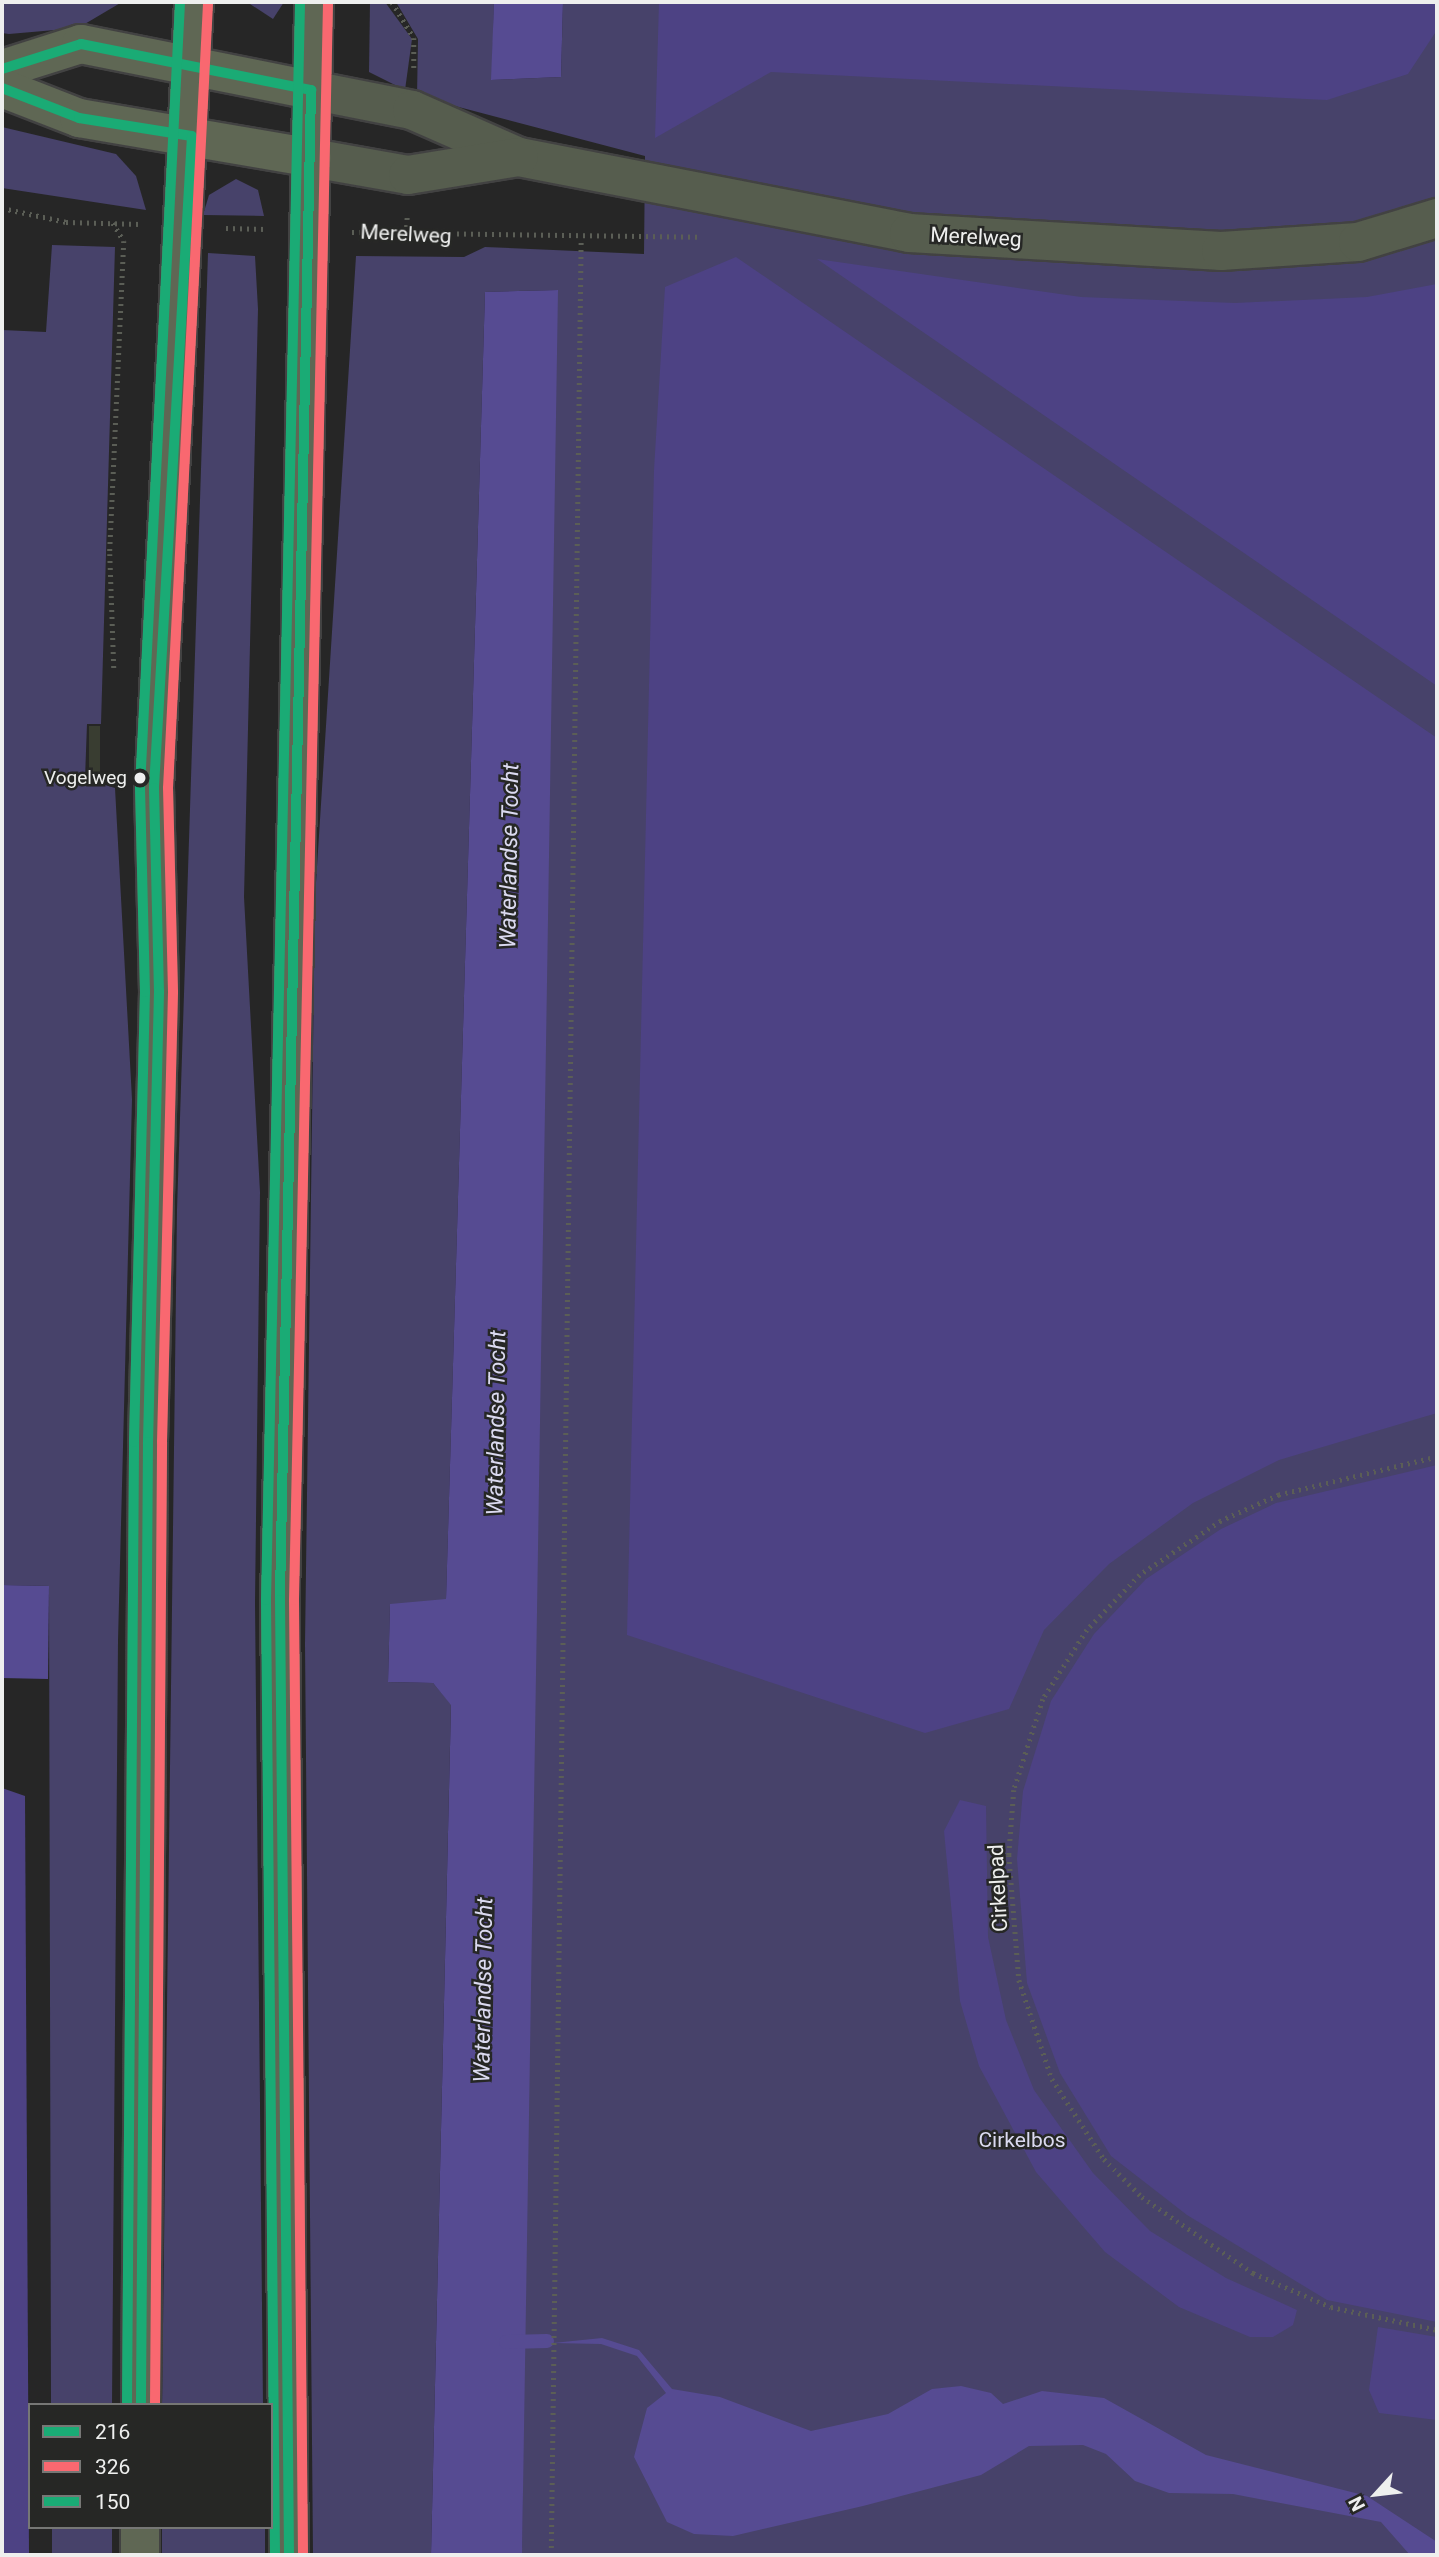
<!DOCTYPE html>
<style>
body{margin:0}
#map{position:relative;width:1439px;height:2557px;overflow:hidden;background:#262626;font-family:Roboto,sans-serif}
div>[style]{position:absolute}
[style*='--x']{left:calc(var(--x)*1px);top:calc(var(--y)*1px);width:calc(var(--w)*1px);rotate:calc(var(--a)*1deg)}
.green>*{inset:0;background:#47426a}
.forest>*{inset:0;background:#4d4284}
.water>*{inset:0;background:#564b92}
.stream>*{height:14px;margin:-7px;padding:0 7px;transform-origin:7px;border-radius:7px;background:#564b92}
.building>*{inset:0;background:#393d31}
.path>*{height:4.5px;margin-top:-2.25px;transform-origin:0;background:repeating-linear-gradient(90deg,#5b5e56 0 2px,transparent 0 7px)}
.roads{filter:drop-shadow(2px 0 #424242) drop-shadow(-2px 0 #424242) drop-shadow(0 2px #424242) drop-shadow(0 -2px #424242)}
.minor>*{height:38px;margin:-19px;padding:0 19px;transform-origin:19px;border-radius:19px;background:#565d4e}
.major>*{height:38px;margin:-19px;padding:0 19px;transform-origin:19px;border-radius:19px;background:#5f6754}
.bus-1>*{height:10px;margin:-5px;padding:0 5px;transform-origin:5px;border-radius:5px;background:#1aab75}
.bus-2>*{height:10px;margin:-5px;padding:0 5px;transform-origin:5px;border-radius:5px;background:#f96870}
.bus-3>*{height:10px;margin:-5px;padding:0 5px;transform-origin:5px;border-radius:5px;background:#1aab75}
.dots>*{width:19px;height:19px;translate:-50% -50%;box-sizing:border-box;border:4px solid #262725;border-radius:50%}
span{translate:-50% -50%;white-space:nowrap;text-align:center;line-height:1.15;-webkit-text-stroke:5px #262725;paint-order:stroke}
.bus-label{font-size:19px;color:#eeefee}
.right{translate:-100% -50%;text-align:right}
.street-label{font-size:21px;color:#eeefee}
.park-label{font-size:21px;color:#dbdaf0}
.water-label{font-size:23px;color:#dbdaf0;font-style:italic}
.frame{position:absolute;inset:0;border:4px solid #eeefee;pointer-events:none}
.legend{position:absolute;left:28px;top:2403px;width:245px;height:126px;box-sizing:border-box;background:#262725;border:2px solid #767775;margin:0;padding:9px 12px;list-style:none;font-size:21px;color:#eeefee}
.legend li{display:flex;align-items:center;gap:14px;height:35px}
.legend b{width:35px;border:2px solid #767775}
.north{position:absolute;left:1341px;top:2459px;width:70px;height:70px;-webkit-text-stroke:5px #262725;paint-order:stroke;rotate:243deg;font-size:19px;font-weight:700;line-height:28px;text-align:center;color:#eeefee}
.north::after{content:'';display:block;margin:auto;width:24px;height:32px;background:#eeefee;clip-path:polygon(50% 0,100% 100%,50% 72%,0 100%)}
</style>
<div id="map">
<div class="green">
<div style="clip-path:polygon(2px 2px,122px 2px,78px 28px,9px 34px,2px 33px)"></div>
<div style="clip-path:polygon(247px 2px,284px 2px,273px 19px)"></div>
<div style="clip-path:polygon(370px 2px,385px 2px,412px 39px,405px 90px,369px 72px)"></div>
<div style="clip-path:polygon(396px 2px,494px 2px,492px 80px,561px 77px,563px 2px,1437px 2px,1437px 2555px,522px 2555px,523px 2344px,547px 2343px,523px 2338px,557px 290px,485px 292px,446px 1600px,390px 1605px,388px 1682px,433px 1683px,451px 1704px,431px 2555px,313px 2555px,305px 1644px,315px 898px,356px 256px,464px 257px,485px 247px,644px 254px,645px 156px,417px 96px,418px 39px)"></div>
<div style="clip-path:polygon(2px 127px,116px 154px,136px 176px,146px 210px,2px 188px)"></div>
<div style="clip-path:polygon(236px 179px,258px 190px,264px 216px,203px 215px,209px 195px)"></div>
<div style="clip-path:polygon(52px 245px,115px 247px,101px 724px,87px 724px,85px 779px,115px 788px,132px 1099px,118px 1641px,112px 2405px,51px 2405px,49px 1586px,2px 1585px,2px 330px,46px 332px)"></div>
<div style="clip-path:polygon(208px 253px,255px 256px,258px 309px,244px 897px,260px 1192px,255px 1603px,263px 2405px,162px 2405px,177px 1210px)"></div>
<div style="clip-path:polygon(52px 2527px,112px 2527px,112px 2555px,52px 2555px)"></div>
<div style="clip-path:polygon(162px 2527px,265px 2527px,265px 2555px,162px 2555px)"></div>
</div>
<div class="forest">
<div style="clip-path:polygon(659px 2px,1437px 2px,1437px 30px,1408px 74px,1327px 100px,771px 72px,655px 138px)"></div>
<div style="clip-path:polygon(736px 257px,1437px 738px,1437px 1413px,1279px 1460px,1193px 1503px,1109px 1564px,1044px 1630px,1009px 1709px,925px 1733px,627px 1635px,654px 470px,665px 287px)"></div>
<div style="clip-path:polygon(817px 259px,1081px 297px,1235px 303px,1367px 297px,1437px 284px,1437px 686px)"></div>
<div style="clip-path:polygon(1437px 1465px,1437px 2322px,1327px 2300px,1187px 2215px,1111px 2156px,1060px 2073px,1027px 1983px,1017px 1859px,1023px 1791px,1051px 1701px,1094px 1634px,1146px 1579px,1221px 1529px,1276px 1503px)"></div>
<div style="clip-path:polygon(2px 1788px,25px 1796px,29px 2555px,2px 2555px)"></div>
<div style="clip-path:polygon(960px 1800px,986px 1806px,988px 1937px,1006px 2020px,1034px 2090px,1093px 2173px,1150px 2231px,1226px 2278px,1297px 2310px,1293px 2325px,1273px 2337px,1250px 2337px,1179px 2307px,1105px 2252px,1036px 2172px,979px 2066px,960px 2001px,944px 1831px)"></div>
<div style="clip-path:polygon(1378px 2327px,1437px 2337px,1437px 2420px,1379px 2413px,1369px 2390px)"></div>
</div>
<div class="water">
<div style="clip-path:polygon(494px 2px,563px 2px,561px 77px,491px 80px)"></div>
<div style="clip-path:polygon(558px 290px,522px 2555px,431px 2555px,451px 1705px,433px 1683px,388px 1682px,390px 1604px,446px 1599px,485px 292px)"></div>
<div style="clip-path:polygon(2px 1585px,49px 1586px,48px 1679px,2px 1678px)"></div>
<div style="clip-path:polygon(602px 2338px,639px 2350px,672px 2389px,720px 2397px,811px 2431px,888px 2414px,932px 2389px,961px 2386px,991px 2393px,1003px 2404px,1042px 2391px,1104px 2398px,1206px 2455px,1367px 2496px,1437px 2542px,1437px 2555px,1410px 2555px,1381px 2522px,1233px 2494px,1169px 2493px,1135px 2481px,1106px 2454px,1083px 2445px,1029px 2446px,981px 2475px,863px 2506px,733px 2536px,694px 2534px,667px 2522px,634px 2457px,647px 2408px,666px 2393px,637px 2356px,601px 2344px,553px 2343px)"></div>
</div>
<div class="stream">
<div style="--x:506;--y:2342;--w:41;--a:-1.4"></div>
</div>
<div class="building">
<div style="clip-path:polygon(89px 726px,100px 726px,100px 776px,89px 776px)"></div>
</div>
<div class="path">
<div style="--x:392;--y:2;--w:42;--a:58.6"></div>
<div style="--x:414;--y:38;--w:30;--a:90"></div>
<div style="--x:2;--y:208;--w:66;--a:12.3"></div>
<div style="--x:66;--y:222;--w:74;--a:1.5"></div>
<div style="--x:113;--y:223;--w:21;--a:59"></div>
<div style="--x:124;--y:241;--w:313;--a:92.6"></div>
<div style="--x:110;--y:554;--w:117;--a:88"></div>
<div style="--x:226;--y:228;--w:40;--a:1.4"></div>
<div style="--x:352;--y:232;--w:347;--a:0.8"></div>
<div style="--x:406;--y:234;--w:17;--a:-87"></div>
<div style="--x:1437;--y:1457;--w:163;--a:166.5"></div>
<div style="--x:1279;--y:1495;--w:64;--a:155.9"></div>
<div style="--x:1221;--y:1521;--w:97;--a:146.3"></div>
<div style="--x:1140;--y:1575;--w:76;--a:133.9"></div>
<div style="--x:1087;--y:1630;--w:82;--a:122.5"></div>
<div style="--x:1043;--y:1699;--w:96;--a:107.7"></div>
<div style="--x:1014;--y:1790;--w:65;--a:94.4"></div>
<div style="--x:1009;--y:1855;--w:125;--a:85.4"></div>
<div style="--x:1019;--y:1980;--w:104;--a:71.6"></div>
<div style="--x:1052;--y:2079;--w:95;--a:57"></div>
<div style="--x:1104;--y:2159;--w:54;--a:45"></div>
<div style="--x:1142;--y:2197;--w:135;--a:34.4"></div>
<div style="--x:1253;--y:2273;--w:85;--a:23.6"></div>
<div style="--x:1331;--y:2307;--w:108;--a:12.2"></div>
<div style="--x:551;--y:2555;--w:2317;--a:-89.26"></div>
</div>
<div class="roads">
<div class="minor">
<div style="--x:311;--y:90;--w:103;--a:11.2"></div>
<div style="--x:412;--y:110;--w:117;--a:23.7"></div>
<div style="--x:519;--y:157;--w:397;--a:11"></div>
<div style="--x:909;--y:233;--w:313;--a:3.3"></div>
<div style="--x:1221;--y:251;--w:137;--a:-3.8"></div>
<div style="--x:1358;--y:242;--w:83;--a:-16.9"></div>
<div style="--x:312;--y:158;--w:97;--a:10"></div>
<div style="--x:408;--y:175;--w:112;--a:-9.2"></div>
</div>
<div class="major">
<div style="--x:2;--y:69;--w:83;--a:-17.6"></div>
<div style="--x:81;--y:44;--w:235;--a:11.3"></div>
<div style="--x:2;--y:88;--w:83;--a:21.3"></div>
<div style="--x:79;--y:118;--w:236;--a:9.7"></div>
<div style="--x:141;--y:2405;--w:963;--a:-89.58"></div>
<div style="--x:148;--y:1442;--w:450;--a:-88.6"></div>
<div style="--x:159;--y:992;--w:204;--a:-91.4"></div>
<div style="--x:154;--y:788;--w:787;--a:-87.09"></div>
<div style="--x:140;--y:2555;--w:28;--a:-90"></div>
<div style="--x:289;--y:2555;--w:955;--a:-90.54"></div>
<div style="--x:280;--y:1600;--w:1598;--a:-88.78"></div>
</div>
</div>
<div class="bus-1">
<div style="--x:2;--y:69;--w:83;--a:-17.6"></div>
<div style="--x:81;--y:44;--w:235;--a:11.3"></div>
<div style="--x:311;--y:90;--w:1510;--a:91.18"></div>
<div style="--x:280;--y:1600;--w:955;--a:89.46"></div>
<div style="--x:2;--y:88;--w:83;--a:21.3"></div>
<div style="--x:79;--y:118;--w:114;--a:9.1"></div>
<div style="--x:192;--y:136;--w:653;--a:93.34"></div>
<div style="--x:154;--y:788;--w:204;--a:88.6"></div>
<div style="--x:159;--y:992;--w:450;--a:91.4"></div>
<div style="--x:148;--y:1442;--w:963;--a:90.42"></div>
</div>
<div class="bus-2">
<div style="--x:155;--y:2405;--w:963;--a:-89.58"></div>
<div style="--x:162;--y:1442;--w:450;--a:-88.6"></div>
<div style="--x:173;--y:992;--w:204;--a:-91.4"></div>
<div style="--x:168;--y:788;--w:786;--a:-87.08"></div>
<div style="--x:303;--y:2555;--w:955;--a:-90.54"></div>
<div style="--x:294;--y:1600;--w:1598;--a:-88.78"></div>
</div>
<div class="bus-3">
<div style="--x:127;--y:2405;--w:963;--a:-89.58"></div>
<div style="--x:134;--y:1442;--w:450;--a:-88.6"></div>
<div style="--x:145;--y:992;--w:205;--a:-91.4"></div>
<div style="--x:140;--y:787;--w:786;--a:-87.08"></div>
<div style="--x:275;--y:2555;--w:955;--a:-90.54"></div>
<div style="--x:266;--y:1600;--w:1598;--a:-88.78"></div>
</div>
<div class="dots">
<div style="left:140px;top:778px;background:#eeefee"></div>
</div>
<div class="bus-label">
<span class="right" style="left:127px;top:778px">Vogelweg</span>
</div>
<div class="street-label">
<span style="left:406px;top:234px;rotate:3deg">Merelweg</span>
<span style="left:976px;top:237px;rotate:3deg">Merelweg</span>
<span style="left:998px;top:1888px;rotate:-93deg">Cirkelpad</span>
</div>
<div class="park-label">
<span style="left:1022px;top:2140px">Cirkelbos</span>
</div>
<div class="water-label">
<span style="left:510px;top:856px;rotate:-89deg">Waterlandse Tocht</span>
<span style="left:497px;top:1423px;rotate:-89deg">Waterlandse Tocht</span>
<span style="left:484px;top:1990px;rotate:-89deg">Waterlandse Tocht</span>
</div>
<div class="frame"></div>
<ul class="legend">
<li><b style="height:9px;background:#1aab75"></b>216</li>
<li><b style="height:9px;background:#f96870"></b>326</li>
<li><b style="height:9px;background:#1aab75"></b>150</li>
</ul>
<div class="north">N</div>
</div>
